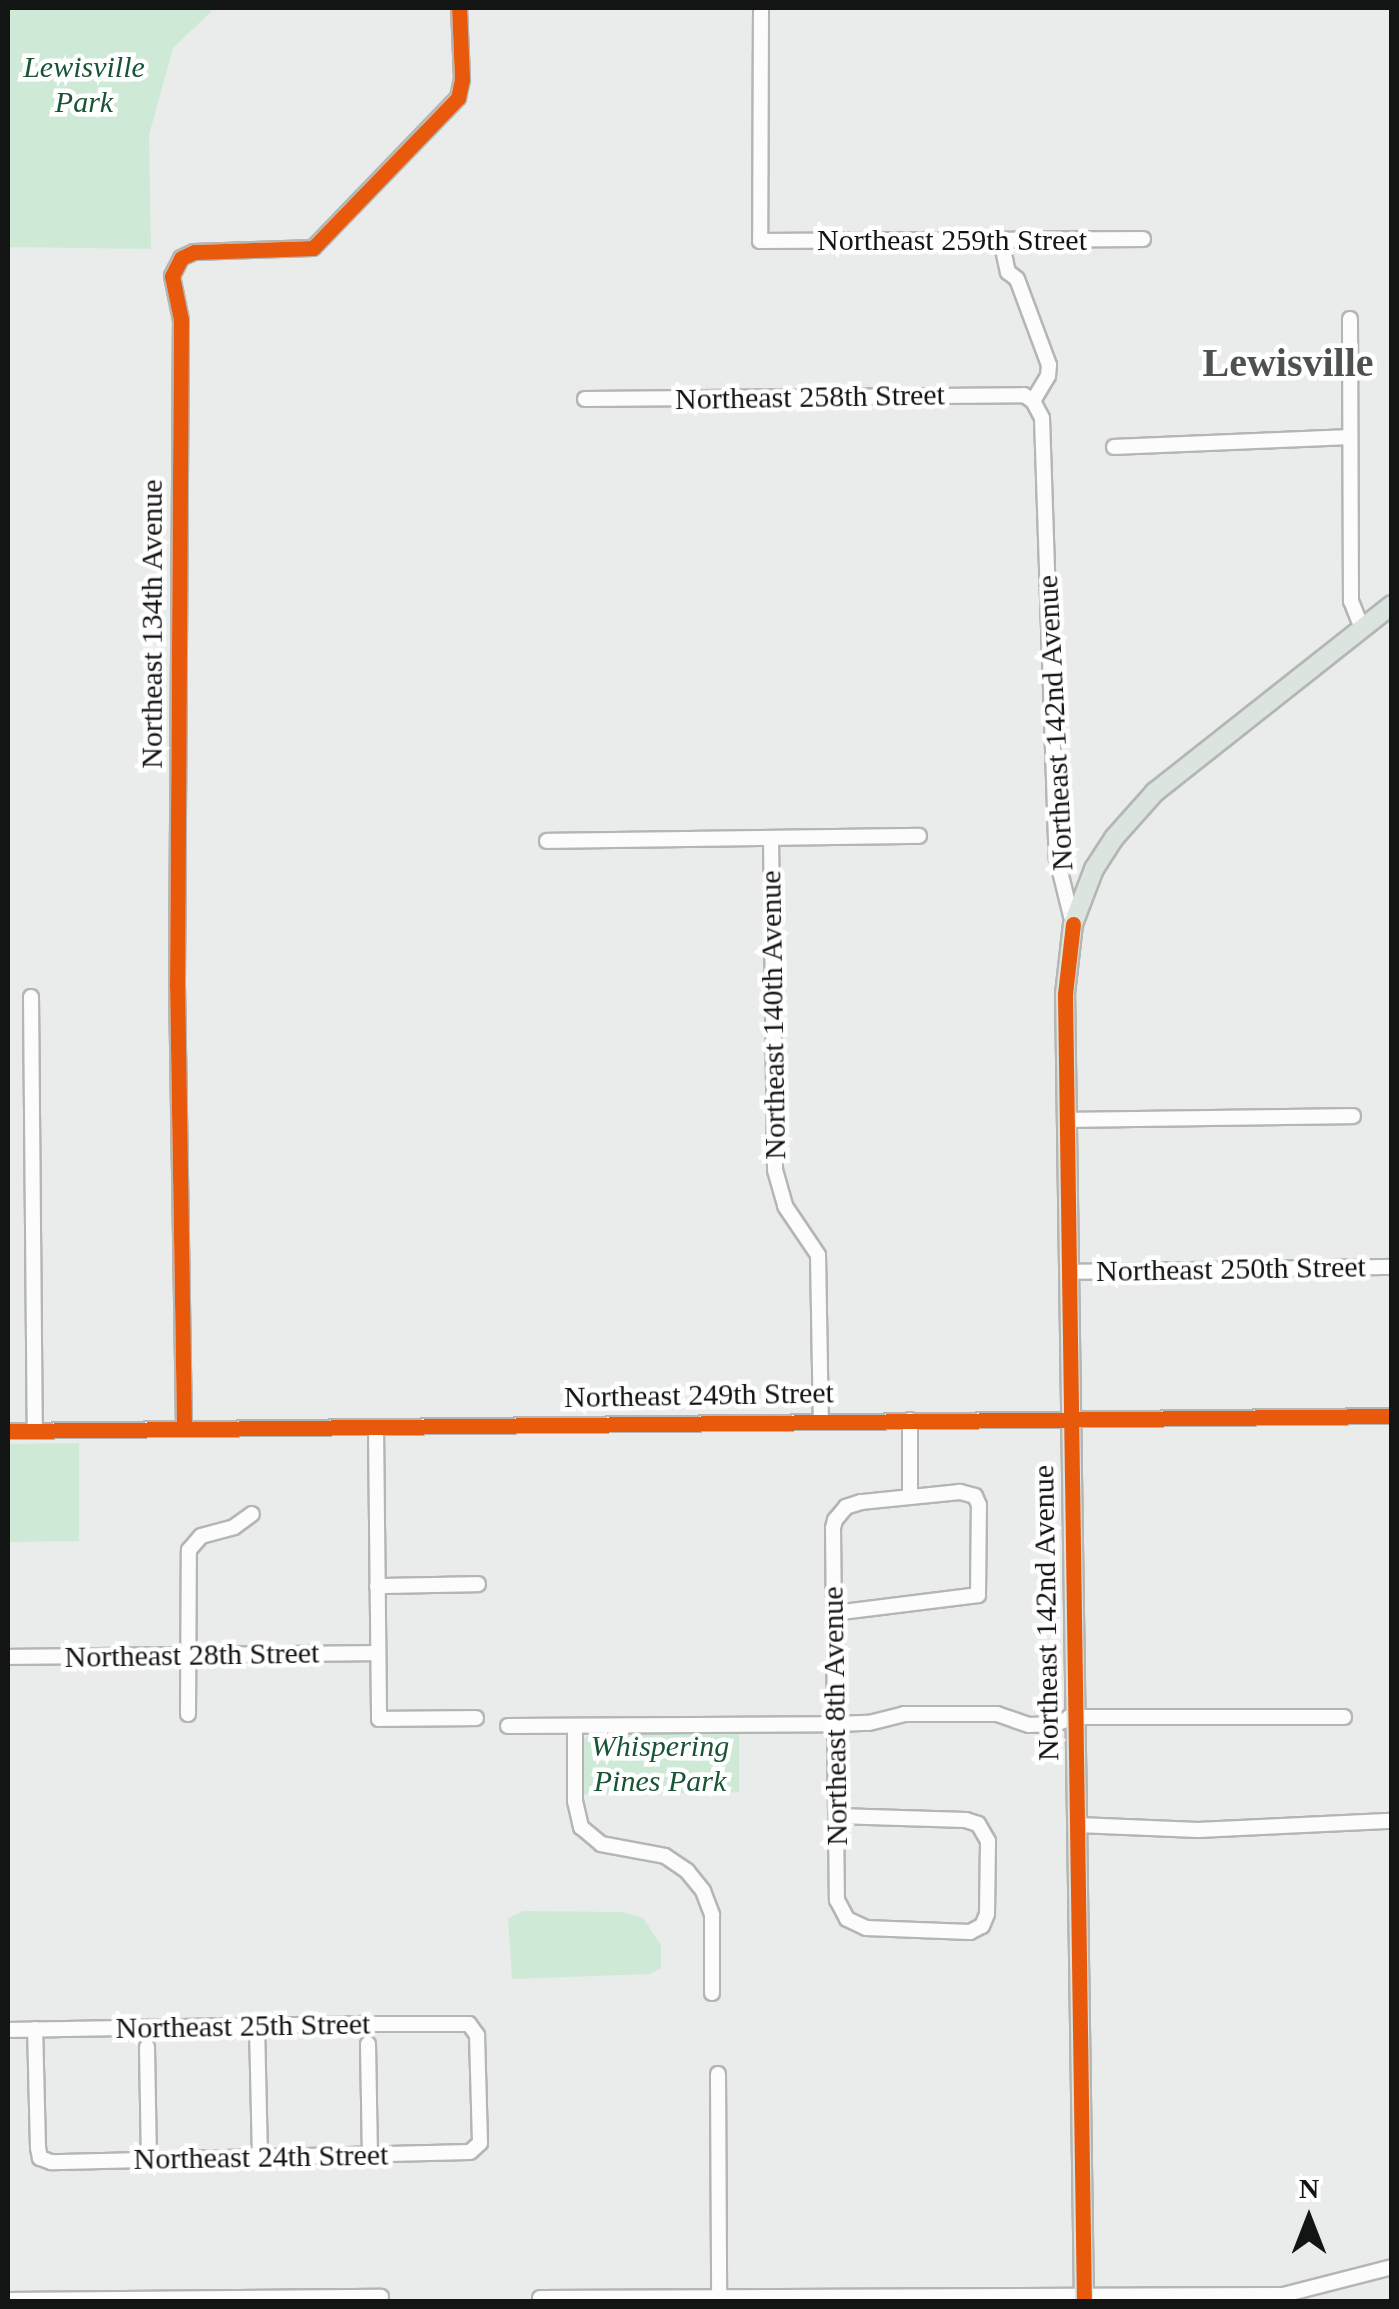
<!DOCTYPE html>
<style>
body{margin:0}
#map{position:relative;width:1399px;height:2309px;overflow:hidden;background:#e9ecea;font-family:"Times New Roman",serif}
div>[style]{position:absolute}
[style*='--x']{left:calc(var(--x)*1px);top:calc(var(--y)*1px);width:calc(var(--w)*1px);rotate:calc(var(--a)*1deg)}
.green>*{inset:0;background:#ceead7}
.roads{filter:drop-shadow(2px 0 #b4b6b4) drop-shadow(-2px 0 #b4b6b4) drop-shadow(0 2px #b4b6b4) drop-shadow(0 -2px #b4b6b4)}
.minor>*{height:14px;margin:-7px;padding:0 7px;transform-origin:7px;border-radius:7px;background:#fcfcfc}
.major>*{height:18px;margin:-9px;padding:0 9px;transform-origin:9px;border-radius:9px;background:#dbe4df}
.cycleway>*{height:15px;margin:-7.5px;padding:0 7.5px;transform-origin:7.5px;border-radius:7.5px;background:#e8590c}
span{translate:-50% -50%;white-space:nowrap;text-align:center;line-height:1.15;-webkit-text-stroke:9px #fff;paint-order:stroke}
.park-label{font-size:30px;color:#185534;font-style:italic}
.street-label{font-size:30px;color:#131514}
.district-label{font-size:40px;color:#4e524f;font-weight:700}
.frame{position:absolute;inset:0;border:10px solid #131514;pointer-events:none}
.north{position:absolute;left:1259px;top:2169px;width:100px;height:100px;-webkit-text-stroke:8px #fff;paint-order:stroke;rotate:0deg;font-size:28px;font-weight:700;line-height:40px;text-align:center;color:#131514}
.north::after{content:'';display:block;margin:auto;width:35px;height:45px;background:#131514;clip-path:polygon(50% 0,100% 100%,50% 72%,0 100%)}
</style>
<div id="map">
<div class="green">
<div style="clip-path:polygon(8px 8px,215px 8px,173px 48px,149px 135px,151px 249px,8px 247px)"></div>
<div style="clip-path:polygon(79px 1443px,79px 1541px,8px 1542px,8px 1444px)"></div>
<div style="clip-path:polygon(592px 1732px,739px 1732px,739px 1792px,582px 1795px,581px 1742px)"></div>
<div style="clip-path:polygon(523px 1911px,622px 1912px,643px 1918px,661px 1945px,661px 1968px,650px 1974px,512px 1979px,508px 1918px)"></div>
</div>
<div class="roads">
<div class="minor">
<div style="--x:761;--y:8;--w:233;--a:90.2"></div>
<div style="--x:760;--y:241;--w:383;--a:-0.3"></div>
<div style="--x:1001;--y:240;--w:33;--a:78"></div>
<div style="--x:1008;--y:272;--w:11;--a:38"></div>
<div style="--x:1017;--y:279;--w:92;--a:69.6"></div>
<div style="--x:1049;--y:365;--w:11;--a:95"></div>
<div style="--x:1048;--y:376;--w:29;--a:121"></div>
<div style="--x:1350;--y:319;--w:282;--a:89.8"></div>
<div style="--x:1351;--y:601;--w:31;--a:68"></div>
<div style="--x:585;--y:399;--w:439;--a:-0.5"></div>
<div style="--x:1024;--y:395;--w:11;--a:34"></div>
<div style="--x:1033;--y:401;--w:19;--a:62"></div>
<div style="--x:1042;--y:418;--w:441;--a:88.1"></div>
<div style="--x:1057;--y:859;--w:67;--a:76.2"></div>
<div style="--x:1114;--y:447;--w:236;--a:-2.4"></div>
<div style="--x:771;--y:838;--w:332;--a:89.3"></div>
<div style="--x:775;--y:1170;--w:37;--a:74"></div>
<div style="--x:785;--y:1206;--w:59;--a:56"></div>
<div style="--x:818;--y:1255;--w:166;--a:89"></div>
<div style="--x:547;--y:841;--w:372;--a:-0.8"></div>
<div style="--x:31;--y:997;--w:434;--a:89.5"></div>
<div style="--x:1068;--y:1120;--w:285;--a:-0.8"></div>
<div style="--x:1070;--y:1272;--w:322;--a:-0.9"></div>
<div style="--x:910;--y:1420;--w:77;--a:90"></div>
<div style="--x:376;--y:1427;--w:292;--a:89.4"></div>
<div style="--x:379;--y:1719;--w:97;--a:-0.6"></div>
<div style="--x:184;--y:1428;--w:442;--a:-90.9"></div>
<div style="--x:177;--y:986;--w:666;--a:-89.66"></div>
<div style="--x:181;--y:320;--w:45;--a:-101.6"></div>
<div style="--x:172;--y:276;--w:20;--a:-63"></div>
<div style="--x:181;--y:258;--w:14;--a:-25"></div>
<div style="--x:194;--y:252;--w:119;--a:-1.9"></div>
<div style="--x:313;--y:248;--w:209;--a:-46"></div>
<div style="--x:458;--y:98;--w:19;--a:-78"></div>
<div style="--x:462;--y:79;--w:71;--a:-92.4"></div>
<div style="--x:8;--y:1431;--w:1384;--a:-0.62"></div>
<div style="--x:377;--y:1586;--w:101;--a:-1.1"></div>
<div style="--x:834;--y:1613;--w:145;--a:-7.1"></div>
<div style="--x:978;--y:1595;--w:90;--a:-89.4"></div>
<div style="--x:979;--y:1505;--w:10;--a:-114"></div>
<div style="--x:975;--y:1496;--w:16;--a:-165"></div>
<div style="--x:960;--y:1492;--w:100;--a:174.2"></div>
<div style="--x:861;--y:1502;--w:16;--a:162"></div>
<div style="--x:846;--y:1507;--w:17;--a:130"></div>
<div style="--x:835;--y:1520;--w:8;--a:104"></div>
<div style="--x:833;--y:1528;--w:372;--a:89.4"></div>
<div style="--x:837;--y:1900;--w:21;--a:62"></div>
<div style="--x:847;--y:1919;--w:21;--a:25"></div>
<div style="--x:866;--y:1928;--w:104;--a:2.2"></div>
<div style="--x:970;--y:1932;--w:13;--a:-27"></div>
<div style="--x:982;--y:1926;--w:13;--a:-67"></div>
<div style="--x:987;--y:1914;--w:73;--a:-89.2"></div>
<div style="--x:988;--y:1841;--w:20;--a:-120"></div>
<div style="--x:978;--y:1824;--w:13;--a:-162"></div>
<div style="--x:966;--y:1820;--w:130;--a:-178.2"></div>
<div style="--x:8;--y:1657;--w:369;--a:-0.6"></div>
<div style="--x:188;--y:1714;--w:164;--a:-89.7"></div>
<div style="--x:189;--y:1550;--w:18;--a:-49"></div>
<div style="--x:201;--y:1536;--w:34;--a:-15"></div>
<div style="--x:234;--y:1527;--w:22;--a:-36"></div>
<div style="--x:1069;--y:1717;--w:275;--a:0"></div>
<div style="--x:508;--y:1726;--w:328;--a:-0.3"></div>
<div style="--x:836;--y:1724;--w:33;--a:-2"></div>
<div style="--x:869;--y:1723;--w:36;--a:-14"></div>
<div style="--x:904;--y:1714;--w:93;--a:0"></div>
<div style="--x:997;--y:1714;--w:34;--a:19"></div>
<div style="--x:1029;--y:1725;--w:26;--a:-2"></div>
<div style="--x:1055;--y:1724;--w:21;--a:-19"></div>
<div style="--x:575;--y:1728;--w:73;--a:90"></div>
<div style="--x:575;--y:1801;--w:27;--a:77"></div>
<div style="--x:581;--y:1827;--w:26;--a:40"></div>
<div style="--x:601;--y:1844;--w:65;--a:10.6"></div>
<div style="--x:665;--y:1856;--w:27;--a:34"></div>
<div style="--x:687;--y:1871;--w:26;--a:51"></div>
<div style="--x:703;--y:1891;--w:26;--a:69"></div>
<div style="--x:712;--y:1915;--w:78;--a:90"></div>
<div style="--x:1078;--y:1825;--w:120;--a:2.4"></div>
<div style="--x:1198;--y:1830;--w:194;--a:-2.7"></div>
<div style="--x:257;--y:2026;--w:131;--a:88.7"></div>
<div style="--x:8;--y:2030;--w:361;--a:-1"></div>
<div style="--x:369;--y:2024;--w:100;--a:0"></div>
<div style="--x:469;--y:2024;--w:14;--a:54"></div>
<div style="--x:477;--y:2035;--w:108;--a:88.4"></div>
<div style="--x:480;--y:2143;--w:13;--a:138"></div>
<div style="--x:470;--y:2152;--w:419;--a:178.6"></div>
<div style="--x:51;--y:2162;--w:12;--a:-160"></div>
<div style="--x:40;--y:2158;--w:10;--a:-101"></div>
<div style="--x:38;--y:2148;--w:119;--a:-91.4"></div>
<div style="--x:368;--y:2044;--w:110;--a:89"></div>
<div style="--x:147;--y:2047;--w:113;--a:89"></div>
<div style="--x:718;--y:2074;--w:221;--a:89.7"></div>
<div style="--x:540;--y:2298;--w:743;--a:-0.23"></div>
<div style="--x:1283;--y:2295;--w:113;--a:-14.4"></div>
<div style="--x:8;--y:2300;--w:373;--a:-0.5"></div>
</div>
<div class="major">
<div style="--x:1084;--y:2302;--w:1308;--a:-90.83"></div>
<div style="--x:1065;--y:994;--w:70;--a:-83.5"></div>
<div style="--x:1073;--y:924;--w:59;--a:-69.1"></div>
<div style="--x:1094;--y:869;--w:37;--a:-57"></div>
<div style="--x:1114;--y:838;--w:62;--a:-48.3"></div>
<div style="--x:1155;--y:792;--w:302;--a:-38.3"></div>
</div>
</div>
<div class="cycleway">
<div style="--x:1073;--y:924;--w:70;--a:96.5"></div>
<div style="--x:1065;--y:994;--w:1308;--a:89.17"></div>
<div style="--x:184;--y:1428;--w:442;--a:-90.9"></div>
<div style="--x:177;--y:986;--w:666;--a:-89.66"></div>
<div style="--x:181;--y:320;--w:45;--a:-101.6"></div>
<div style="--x:172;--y:276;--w:20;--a:-63"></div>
<div style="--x:181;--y:258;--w:14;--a:-25"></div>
<div style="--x:194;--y:252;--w:119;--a:-1.9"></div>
<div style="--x:313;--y:248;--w:209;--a:-46"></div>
<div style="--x:458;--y:98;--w:19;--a:-78"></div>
<div style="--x:462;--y:79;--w:71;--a:-92.4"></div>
<div style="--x:8;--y:1431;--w:1384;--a:-0.62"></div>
</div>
<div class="park-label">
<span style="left:84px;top:84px">Lewisville<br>Park</span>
<span style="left:660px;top:1763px">Whispering<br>Pines Park</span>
</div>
<div class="street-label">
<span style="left:952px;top:240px">Northeast 259th Street</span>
<span style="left:810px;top:397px;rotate:-1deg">Northeast 258th Street</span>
<span style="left:152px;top:624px;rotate:-90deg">Northeast 134th Avenue</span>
<span style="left:1055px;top:723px;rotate:-93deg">Northeast 142nd Avenue</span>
<span style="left:773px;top:1015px;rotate:-91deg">Northeast 140th Avenue</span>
<span style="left:1231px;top:1269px;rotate:-1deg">Northeast 250th Street</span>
<span style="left:699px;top:1395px;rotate:-1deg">Northeast 249th Street</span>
<span style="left:1046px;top:1613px;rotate:-91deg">Northeast 142nd Avenue</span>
<span style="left:192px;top:1655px;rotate:-1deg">Northeast 28th Street</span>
<span style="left:835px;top:1716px;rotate:-91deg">Northeast 8th Avenue</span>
<span style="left:243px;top:2026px;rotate:-1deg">Northeast 25th Street</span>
<span style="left:261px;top:2157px;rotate:-1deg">Northeast 24th Street</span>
</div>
<div class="district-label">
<span style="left:1288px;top:363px">Lewisville</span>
</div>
<div class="frame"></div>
<div class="north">N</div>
</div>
